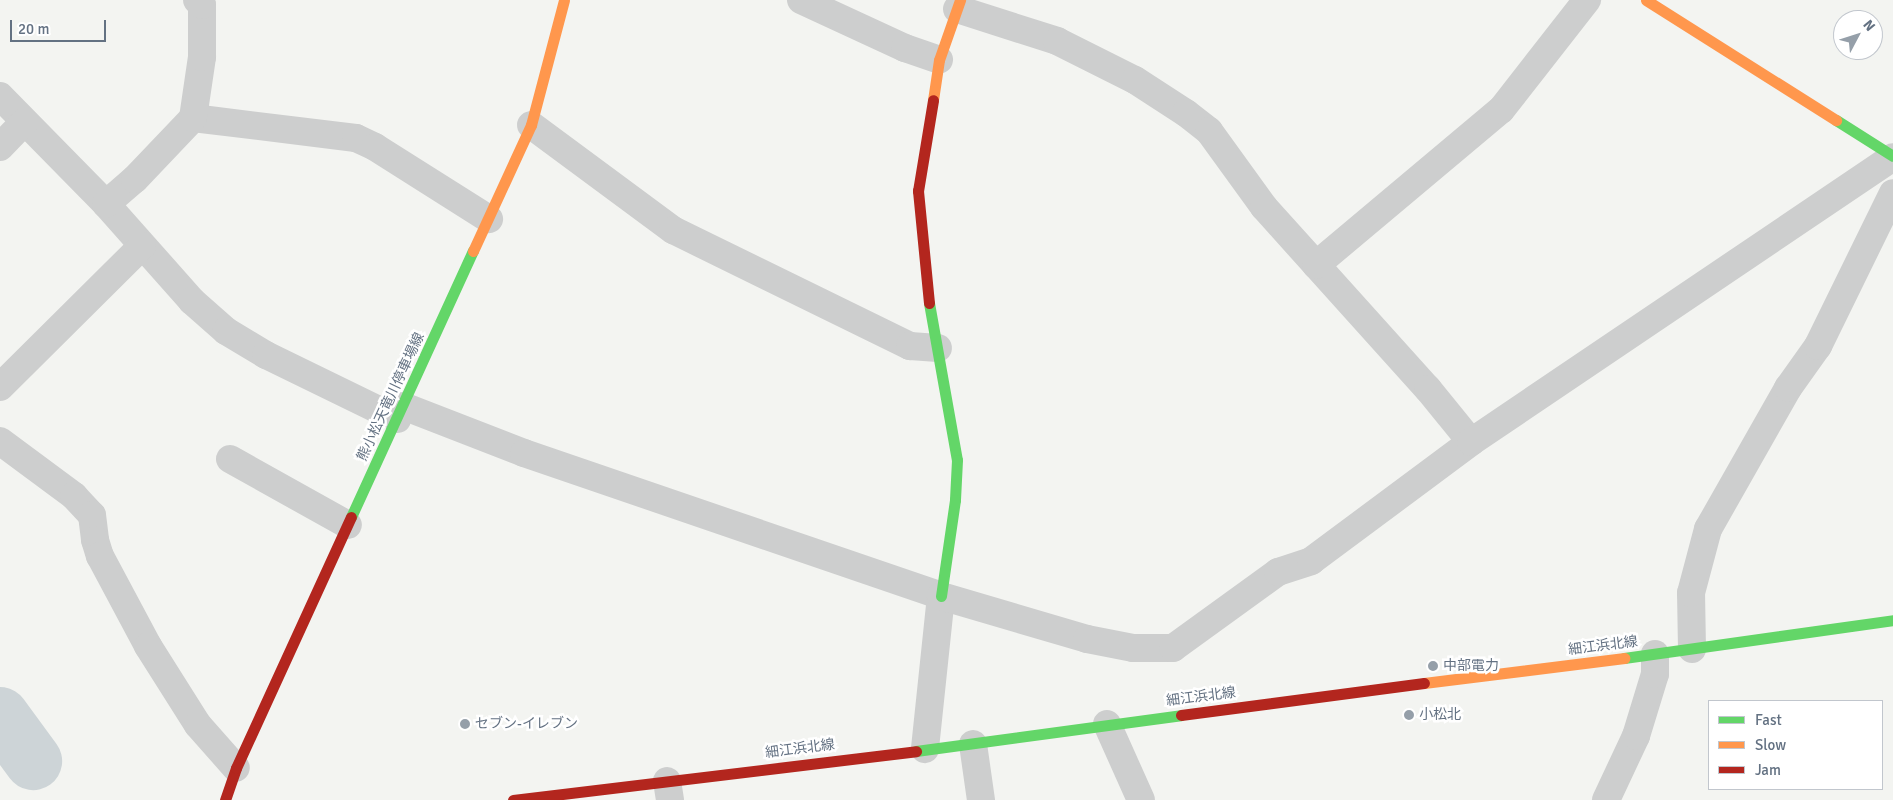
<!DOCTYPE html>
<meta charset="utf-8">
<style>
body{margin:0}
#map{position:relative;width:1893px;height:800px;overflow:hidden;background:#f3f4f1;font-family:Signika,"Noto Sans JP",sans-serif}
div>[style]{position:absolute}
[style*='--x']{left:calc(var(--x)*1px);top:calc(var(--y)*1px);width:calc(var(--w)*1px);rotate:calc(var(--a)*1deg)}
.river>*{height:58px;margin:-29px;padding:0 29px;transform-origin:29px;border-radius:29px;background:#cdd4d7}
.street>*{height:28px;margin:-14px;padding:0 14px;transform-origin:14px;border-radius:14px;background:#cdcece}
.fast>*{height:11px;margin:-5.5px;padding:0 5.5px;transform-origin:5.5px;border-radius:5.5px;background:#63d668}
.slow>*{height:11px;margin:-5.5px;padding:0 5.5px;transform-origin:5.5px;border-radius:5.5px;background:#ff974d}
.jam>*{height:11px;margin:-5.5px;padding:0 5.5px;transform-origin:5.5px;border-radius:5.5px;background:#b3261e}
.dots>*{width:14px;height:14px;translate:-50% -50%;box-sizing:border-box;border:2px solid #fff;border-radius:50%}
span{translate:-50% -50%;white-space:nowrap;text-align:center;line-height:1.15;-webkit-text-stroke:5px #fff;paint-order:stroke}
.street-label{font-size:14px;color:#637182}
.poi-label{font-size:14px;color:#637182}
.left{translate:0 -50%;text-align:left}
.legend{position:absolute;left:1708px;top:700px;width:175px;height:90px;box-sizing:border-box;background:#fff;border:1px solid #c1c6cd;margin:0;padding:6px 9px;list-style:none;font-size:15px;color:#637182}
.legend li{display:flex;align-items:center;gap:10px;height:25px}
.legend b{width:25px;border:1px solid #c1c6cd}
.north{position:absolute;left:1833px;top:10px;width:50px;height:50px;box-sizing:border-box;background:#fff;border:1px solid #c1c6cd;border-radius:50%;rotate:50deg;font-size:14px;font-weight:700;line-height:20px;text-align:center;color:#637182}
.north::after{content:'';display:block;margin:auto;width:18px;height:22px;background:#959fa9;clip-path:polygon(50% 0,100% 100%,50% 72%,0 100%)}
.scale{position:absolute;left:10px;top:20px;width:96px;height:22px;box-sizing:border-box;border:2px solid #637182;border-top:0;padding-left:6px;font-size:15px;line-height:18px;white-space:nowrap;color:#637182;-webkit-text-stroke:4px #fff;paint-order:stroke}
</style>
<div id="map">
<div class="river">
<div style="--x:0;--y:716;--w:56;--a:53.7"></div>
</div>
<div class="street">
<div style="--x:801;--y:0;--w:115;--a:24.8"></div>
<div style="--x:905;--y:48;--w:36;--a:19"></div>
<div style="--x:957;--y:9;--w:105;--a:17.7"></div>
<div style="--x:1057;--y:41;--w:87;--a:26.6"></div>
<div style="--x:1135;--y:80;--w:61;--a:32.9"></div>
<div style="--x:1186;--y:113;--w:29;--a:38"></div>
<div style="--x:1209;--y:131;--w:94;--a:54.1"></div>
<div style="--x:1264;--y:207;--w:245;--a:48"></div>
<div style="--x:1428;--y:389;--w:68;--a:50.9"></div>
<div style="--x:0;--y:96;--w:151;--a:45.5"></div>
<div style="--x:106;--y:204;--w:130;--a:48.4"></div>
<div style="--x:192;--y:301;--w:45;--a:41.4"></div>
<div style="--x:226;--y:331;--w:47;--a:31"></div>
<div style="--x:266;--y:355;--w:146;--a:26"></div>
<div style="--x:193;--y:118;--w:164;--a:7"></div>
<div style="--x:356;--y:138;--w:21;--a:25"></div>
<div style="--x:375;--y:147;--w:135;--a:32.3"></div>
<div style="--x:531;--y:125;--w:177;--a:36.5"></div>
<div style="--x:673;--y:230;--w:264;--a:26.1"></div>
<div style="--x:910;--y:346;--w:28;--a:4"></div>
<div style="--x:0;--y:147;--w:35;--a:-46"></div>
<div style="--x:106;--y:204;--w:38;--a:-41"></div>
<div style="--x:135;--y:179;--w:84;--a:-46.4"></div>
<div style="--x:193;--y:118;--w:62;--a:-81.6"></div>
<div style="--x:202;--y:57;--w:52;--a:-90"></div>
<div style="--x:202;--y:5;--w:7;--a:-135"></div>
<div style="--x:1316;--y:265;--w:241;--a:-40"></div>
<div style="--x:1501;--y:110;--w:140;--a:-52"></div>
<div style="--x:0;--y:387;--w:200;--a:-44.8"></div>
<div style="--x:403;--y:406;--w:130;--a:21.2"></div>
<div style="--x:524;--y:453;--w:441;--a:18.9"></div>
<div style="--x:941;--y:596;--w:154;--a:96"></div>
<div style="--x:0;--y:441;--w:92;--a:36.6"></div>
<div style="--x:74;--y:496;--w:26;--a:47"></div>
<div style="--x:92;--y:515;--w:25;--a:83"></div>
<div style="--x:95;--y:540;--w:17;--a:73"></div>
<div style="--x:100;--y:556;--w:102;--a:61.9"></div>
<div style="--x:148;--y:646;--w:93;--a:57.7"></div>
<div style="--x:198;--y:725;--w:57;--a:48.5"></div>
<div style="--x:230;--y:459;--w:135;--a:29.2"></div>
<div style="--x:941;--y:596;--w:152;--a:16.4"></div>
<div style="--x:1087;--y:639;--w:47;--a:11.1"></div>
<div style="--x:1133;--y:648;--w:40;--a:0"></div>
<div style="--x:1173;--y:648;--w:130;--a:-35.9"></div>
<div style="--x:1278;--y:572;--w:35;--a:-18"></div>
<div style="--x:1311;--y:561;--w:199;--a:-36.6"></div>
<div style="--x:1471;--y:442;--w:509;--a:-34.03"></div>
<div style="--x:1692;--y:649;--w:56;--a:-91"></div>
<div style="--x:1691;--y:593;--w:66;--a:-75.1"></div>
<div style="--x:1708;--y:529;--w:162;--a:-60.4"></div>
<div style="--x:1788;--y:388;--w:52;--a:-54.5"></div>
<div style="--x:1818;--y:346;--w:170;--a:-63.9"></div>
<div style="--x:1107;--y:724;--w:83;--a:65.9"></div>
<div style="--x:973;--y:744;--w:57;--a:81.9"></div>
<div style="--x:667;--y:781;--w:19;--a:81"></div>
<div style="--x:1606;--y:800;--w:71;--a:-64.9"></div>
<div style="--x:1636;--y:736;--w:65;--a:-73"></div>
<div style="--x:1655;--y:674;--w:20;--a:-90"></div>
</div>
<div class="fast">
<div style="--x:1836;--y:120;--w:67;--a:32.3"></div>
<div style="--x:929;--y:303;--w:159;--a:79.9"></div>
<div style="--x:957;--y:460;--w:40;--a:92.9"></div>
<div style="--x:955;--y:500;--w:97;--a:98.3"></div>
<div style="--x:351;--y:517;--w:293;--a:-65.4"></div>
<div style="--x:1624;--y:658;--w:272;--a:-8"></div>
<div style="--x:916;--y:751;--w:267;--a:-7.7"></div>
</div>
<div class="slow">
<div style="--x:1646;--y:0;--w:225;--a:32.3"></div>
<div style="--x:933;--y:100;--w:40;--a:-81.5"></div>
<div style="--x:939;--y:60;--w:64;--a:-70.7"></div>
<div style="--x:473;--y:251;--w:139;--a:-65.3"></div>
<div style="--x:531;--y:125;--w:129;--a:-75.2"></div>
<div style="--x:1424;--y:683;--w:202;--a:-7.1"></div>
</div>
<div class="jam">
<div style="--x:929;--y:303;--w:113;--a:-95.6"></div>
<div style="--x:918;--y:191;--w:92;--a:-80.6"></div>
<div style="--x:1181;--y:715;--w:245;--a:-7.5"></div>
<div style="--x:225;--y:800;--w:34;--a:-71"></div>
<div style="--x:236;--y:768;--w:276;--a:-65.4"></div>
<div style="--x:513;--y:800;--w:406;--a:-6.9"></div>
</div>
<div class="dots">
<div style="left:1433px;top:666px;background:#959fa9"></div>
<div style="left:1409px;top:715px;background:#959fa9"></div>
<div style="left:465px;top:724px;background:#959fa9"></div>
</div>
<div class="street-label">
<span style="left:391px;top:397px;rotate:-65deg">熊小松天竜川停車場線</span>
<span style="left:1603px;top:646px;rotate:-7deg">細江浜北線</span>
<span style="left:1201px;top:697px;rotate:-7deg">細江浜北線</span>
<span style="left:800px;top:749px;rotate:-7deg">細江浜北線</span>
</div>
<div class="poi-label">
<span class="left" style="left:1443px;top:666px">中部電力</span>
<span class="left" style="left:1419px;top:715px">小松北</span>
<span class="left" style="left:475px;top:724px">セブン-イレブン</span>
</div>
<ul class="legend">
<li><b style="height:6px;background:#63d668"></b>Fast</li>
<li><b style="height:6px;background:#ff974d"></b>Slow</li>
<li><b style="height:6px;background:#b3261e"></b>Jam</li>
</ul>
<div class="north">N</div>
<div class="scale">20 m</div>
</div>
